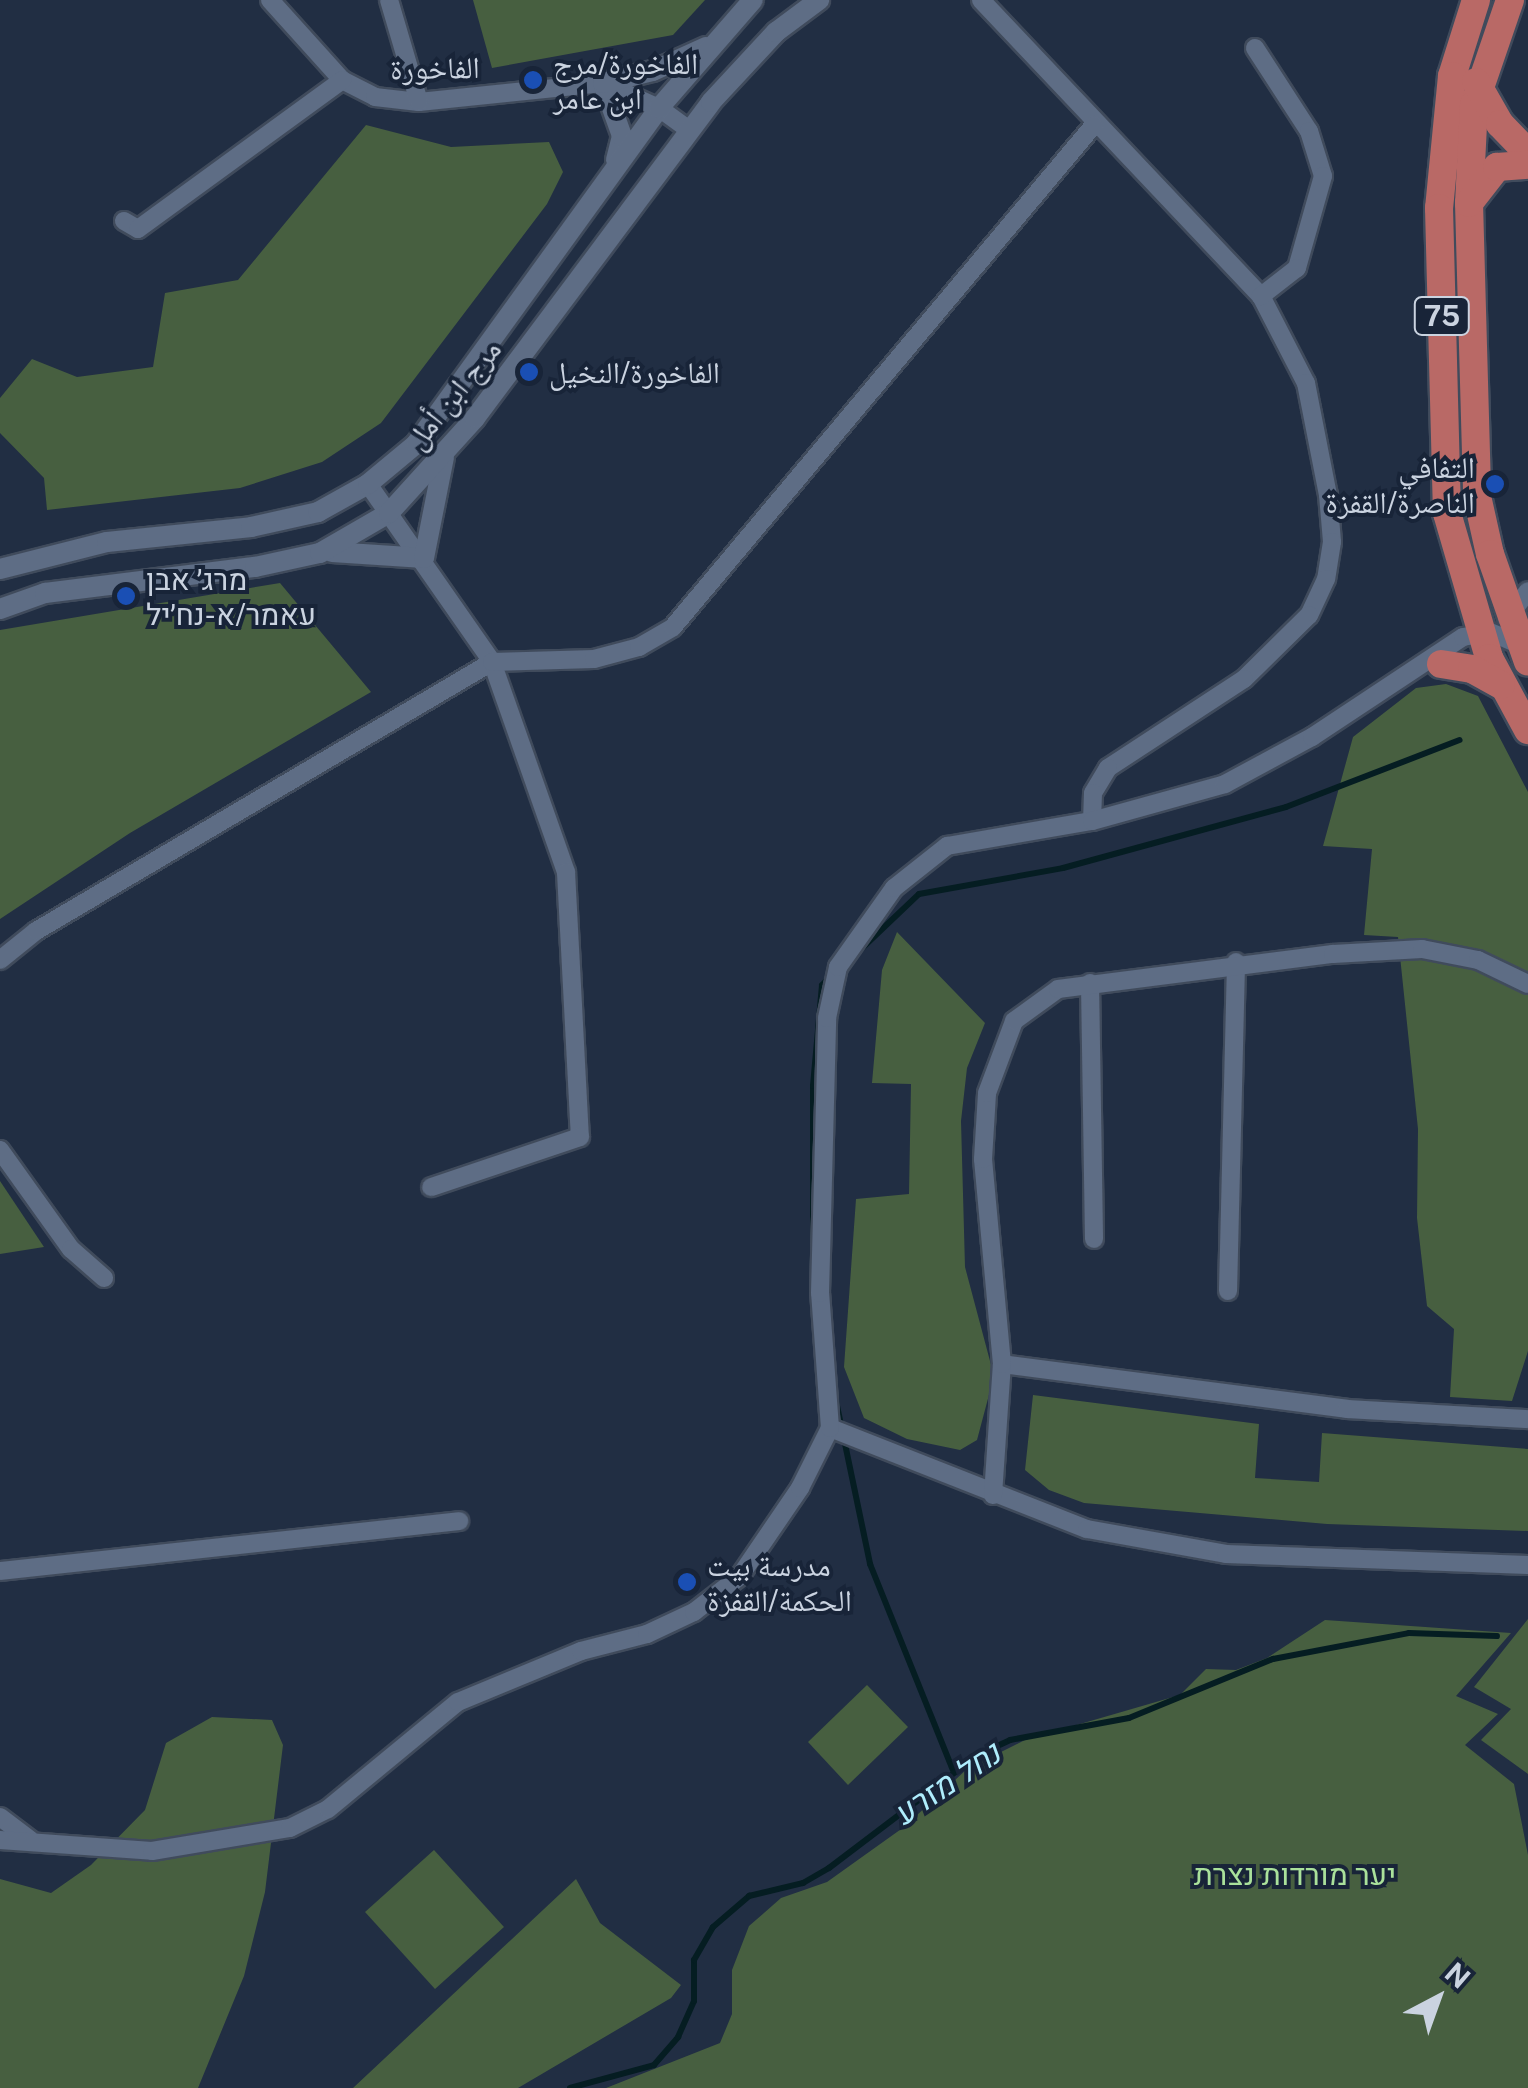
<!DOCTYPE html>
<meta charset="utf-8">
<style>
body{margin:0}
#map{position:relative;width:1528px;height:2088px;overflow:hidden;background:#212e43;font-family:"Public Sans","Noto Naskh Arabic",Heebo,sans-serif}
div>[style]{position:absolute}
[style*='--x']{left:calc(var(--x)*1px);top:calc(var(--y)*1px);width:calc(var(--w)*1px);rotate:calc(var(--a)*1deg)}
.green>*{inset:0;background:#475f40}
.stream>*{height:6px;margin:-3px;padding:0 3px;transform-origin:3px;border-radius:3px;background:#051d22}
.roads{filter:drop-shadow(2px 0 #404b5c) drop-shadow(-2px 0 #404b5c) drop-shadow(0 2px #404b5c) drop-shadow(0 -2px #404b5c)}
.minor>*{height:18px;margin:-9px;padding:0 9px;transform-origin:9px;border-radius:9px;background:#5e6d85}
.tertiary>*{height:20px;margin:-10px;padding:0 10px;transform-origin:10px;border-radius:10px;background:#5e6d85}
.trunk>*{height:28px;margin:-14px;padding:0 14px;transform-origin:14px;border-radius:14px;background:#b96966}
.dots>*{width:28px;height:28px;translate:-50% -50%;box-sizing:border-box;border:5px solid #182438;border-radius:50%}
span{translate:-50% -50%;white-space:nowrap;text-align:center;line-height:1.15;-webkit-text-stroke:8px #182438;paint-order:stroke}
.shield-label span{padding:2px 8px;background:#182438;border:2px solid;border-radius:8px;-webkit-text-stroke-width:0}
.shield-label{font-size:28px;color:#cad3e0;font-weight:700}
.poi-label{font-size:30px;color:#cad3e0}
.left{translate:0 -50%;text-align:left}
.right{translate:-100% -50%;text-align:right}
.street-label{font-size:30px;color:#cad3e0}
.park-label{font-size:30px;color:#aae19b}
.water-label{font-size:32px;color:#afedfd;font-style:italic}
.north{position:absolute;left:1388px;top:1948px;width:100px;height:100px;-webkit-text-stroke:8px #182438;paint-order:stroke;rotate:41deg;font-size:28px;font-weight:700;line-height:40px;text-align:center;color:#cad3e0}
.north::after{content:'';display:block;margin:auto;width:35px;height:45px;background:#cad3e0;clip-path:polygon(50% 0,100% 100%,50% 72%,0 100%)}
</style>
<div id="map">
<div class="green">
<div style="clip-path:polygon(473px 0,705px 0,673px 35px,492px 68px)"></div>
<div style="clip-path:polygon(366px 125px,451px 147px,549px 142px,563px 172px,547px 204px,381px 423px,322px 462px,240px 488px,47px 510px,44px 478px,0 433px,0 398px,32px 359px,77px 377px,153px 367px,165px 293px,238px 280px)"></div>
<div style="clip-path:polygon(280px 583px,371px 692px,130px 833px,0 919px,0 630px)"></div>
<div style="clip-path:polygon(1446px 684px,1478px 696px,1528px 792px,1528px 1351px,1512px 1401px,1450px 1397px,1454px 1329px,1427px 1306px,1417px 1218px,1418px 1129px,1398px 937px,1364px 935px,1372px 849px,1323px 846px,1353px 737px,1416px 688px)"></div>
<div style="clip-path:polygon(897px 932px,985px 1023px,967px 1068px,961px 1121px,965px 1267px,994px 1376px,977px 1440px,960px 1450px,907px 1439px,864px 1418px,844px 1367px,856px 1199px,909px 1194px,911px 1084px,872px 1083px,882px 970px)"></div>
<div style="clip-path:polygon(0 1181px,44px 1247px,0 1254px)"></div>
<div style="clip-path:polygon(1033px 1395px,1259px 1424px,1255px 1478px,1319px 1482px,1322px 1433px,1528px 1449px,1528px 1531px,1327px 1524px,1084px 1503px,1049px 1490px,1025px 1470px)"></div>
<div style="clip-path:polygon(1528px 1619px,1528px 1774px,1481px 1740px,1511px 1709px,1474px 1687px)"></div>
<div style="clip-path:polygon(1325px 1620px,1511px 1633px,1456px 1696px,1498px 1714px,1465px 1745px,1514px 1784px,1528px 1855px,1528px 2088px,606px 2088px,720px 2043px,732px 2014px,732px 1970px,749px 1926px,781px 1898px,827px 1882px,904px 1827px,967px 1769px,1025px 1740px,1180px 1695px,1206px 1669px,1236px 1670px,1267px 1658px)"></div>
<div style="clip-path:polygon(867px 1685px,908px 1727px,848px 1785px,808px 1742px)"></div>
<div style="clip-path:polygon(212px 1717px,272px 1720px,283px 1745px,265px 1892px,244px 1976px,198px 2088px,0 2088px,0 1879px,51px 1893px,91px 1865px,145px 1810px,166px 1743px)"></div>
<div style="clip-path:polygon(434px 1850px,504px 1927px,435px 1989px,365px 1912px)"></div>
<div style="clip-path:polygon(576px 1879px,600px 1923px,681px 1985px,671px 1998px,518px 2088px,353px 2088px)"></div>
</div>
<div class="stream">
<div style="--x:858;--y:952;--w:84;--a:-43.6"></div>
<div style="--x:919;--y:894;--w:146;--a:-10.2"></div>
<div style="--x:1063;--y:868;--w:231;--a:-15.3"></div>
<div style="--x:1286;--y:807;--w:186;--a:-21.1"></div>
<div style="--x:813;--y:1286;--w:200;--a:-90"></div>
<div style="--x:813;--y:1086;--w:101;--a:-84.9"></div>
<div style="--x:822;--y:985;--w:11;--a:-45"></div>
<div style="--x:835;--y:1396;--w:172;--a:78.2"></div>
<div style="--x:870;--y:1564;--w:222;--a:68.1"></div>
<div style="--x:570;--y:2088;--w:87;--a:-15.3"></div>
<div style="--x:654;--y:2065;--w:37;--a:-49"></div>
<div style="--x:678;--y:2037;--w:39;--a:-66"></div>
<div style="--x:694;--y:2001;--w:41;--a:-90"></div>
<div style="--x:694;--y:1960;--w:38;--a:-60"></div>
<div style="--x:713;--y:1927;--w:48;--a:-40.7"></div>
<div style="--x:749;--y:1896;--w:56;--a:-13.5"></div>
<div style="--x:803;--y:1883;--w:30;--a:-30"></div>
<div style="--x:829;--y:1868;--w:187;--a:-37.2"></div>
<div style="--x:978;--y:1755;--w:35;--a:-25"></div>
<div style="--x:1010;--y:1740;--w:121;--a:-10.5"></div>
<div style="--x:1129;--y:1718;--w:156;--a:-22.3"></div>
<div style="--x:1273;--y:1659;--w:138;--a:-10.8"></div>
<div style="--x:1409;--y:1633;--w:88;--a:2"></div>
</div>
<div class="roads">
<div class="minor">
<div style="--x:270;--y:0;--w:108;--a:48"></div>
<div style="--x:342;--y:80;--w:37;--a:27"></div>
<div style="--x:375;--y:97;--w:44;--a:6.5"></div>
<div style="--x:419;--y:102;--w:185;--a:-5.9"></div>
<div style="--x:603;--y:83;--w:61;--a:24.1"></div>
<div style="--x:659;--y:108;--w:37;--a:36"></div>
<div style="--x:389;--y:0;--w:106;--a:73.6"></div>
<div style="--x:981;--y:0;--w:407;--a:46.6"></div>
<div style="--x:1261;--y:296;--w:98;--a:62.7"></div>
<div style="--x:1306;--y:383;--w:114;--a:78.9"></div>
<div style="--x:1328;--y:495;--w:47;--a:85.1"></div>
<div style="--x:1332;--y:542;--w:37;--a:99"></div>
<div style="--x:1326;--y:579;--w:40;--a:115"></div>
<div style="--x:1309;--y:615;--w:91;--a:135.4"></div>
<div style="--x:1244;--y:679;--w:163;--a:146.8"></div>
<div style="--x:1108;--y:768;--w:29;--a:121"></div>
<div style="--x:1093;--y:793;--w:28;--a:92"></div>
<div style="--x:1255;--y:48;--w:99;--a:57"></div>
<div style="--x:1309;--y:131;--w:47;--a:72.7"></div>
<div style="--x:1323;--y:176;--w:96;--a:105.8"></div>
<div style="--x:1297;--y:268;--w:46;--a:142.1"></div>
<div style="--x:124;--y:221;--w:16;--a:30"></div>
<div style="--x:138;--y:229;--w:253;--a:-36.1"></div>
<div style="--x:368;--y:484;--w:217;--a:55.1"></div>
<div style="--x:492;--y:662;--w:223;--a:70.6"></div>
<div style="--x:566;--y:872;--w:265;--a:87"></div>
<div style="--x:580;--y:1137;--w:157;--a:161.4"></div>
<div style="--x:1507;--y:618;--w:34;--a:-52"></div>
<div style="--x:0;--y:960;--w:46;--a:-38.9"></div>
<div style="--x:36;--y:931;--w:529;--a:-30.54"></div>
<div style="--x:492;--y:662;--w:102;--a:-1.7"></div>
<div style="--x:594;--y:659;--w:47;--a:-14.9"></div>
<div style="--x:639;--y:647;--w:39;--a:-30"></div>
<div style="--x:673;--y:627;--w:655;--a:-50.02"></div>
<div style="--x:1090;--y:983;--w:256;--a:89.1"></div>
<div style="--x:0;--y:1150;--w:122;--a:54.4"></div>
<div style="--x:71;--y:1249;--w:44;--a:41.3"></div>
<div style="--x:1228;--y:1291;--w:329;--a:-88.6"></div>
<div style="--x:1002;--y:1364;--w:348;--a:7.4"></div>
<div style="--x:1347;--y:1409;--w:181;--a:3.2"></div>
<div style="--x:830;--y:1428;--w:276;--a:21.5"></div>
<div style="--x:1087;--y:1529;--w:141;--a:10.2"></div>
<div style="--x:1226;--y:1554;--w:302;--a:2.1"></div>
<div style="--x:993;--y:1495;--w:131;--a:-86.1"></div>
<div style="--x:1002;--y:1364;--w:206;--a:-95.3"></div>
<div style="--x:983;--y:1159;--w:66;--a:-86.5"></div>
<div style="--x:987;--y:1093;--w:77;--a:-69.4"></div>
<div style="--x:1014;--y:1021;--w:54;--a:-36"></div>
<div style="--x:1058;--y:989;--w:277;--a:-7.3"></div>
<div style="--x:1333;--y:954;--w:89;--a:-3.2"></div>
<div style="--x:1422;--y:949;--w:57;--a:11.1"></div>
<div style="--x:1478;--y:960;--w:55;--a:25.6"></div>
<div style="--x:0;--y:1571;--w:462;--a:-6.2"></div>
<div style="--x:0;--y:1817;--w:38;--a:37"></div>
<div style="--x:0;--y:1840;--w:152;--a:4.1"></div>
<div style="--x:152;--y:1851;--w:140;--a:-9.5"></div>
<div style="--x:290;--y:1828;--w:42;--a:-26.6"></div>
<div style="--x:328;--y:1809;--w:168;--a:-39.5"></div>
<div style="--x:458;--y:1702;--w:133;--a:-22.5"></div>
<div style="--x:581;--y:1651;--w:68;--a:-14.4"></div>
<div style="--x:647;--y:1634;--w:52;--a:-25.1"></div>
<div style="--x:694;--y:1612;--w:58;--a:-38"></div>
<div style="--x:740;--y:1576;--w:107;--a:-55.7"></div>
<div style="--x:800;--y:1488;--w:67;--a:-63.4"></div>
<div style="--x:830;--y:1428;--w:135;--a:-94.2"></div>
<div style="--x:820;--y:1293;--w:275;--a:-88.5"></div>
<div style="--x:827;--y:1018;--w:52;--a:-77.8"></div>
<div style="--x:838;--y:967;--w:97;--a:-54.7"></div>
<div style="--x:894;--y:888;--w:68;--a:-38.4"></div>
<div style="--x:947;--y:846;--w:147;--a:-9.8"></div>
<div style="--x:1092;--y:821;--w:138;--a:-15.5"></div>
<div style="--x:1225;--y:784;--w:99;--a:-28.4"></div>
<div style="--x:1312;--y:737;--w:181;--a:-33.5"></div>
<div style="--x:1463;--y:637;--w:27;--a:-10"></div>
<div style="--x:1490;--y:632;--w:33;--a:23"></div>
</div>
<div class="tertiary">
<div style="--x:616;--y:160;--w:25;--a:-76"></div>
<div style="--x:622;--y:136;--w:56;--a:-109.7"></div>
<div style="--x:603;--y:83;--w:51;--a:-13.5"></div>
<div style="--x:653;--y:71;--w:58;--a:-24.4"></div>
<div style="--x:332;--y:552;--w:92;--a:3.7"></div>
<div style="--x:424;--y:558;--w:103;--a:-78.8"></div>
<div style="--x:0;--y:569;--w:110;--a:-14.2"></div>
<div style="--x:107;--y:542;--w:145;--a:-5.9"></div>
<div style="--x:251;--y:527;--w:69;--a:-12.6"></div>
<div style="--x:318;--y:512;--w:57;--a:-29.2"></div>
<div style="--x:368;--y:484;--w:62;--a:-39.8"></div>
<div style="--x:416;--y:444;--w:415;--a:-54.1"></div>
<div style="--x:659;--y:108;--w:143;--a:-49"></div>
<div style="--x:0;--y:609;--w:48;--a:-19.6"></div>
<div style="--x:45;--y:593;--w:212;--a:-7.1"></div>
<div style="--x:255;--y:567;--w:66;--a:-12.2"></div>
<div style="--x:320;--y:553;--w:80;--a:-30.1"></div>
<div style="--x:389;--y:513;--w:128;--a:-47.8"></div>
<div style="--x:475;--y:418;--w:394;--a:-53.2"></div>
<div style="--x:711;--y:102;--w:96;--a:-47.1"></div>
<div style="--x:776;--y:32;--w:54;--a:-36.7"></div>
</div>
<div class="trunk">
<div style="--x:1476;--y:0;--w:80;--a:107.5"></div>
<div style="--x:1452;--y:76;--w:133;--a:95.6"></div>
<div style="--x:1439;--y:208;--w:305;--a:88.5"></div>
<div style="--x:1447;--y:513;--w:151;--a:73.8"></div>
<div style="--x:1489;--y:658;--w:82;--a:61.6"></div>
<div style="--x:1510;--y:0;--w:111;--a:108.9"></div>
<div style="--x:1474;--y:105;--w:98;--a:92.9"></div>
<div style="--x:1469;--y:203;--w:293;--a:88.4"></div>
<div style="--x:1477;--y:496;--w:59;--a:77.4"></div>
<div style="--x:1490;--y:554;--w:114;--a:70.6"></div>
<div style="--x:1476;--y:82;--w:48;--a:60.3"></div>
<div style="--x:1500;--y:124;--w:40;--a:46"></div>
<div style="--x:1469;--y:203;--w:46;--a:-52.1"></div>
<div style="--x:1497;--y:167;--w:31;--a:-4"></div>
<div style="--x:1441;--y:664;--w:31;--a:9"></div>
<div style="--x:1472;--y:669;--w:33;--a:29"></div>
</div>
</div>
<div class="dots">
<div style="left:533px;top:80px;background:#1a4fb4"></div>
<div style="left:529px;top:372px;background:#1a4fb4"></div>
<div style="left:1495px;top:484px;background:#1a4fb4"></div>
<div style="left:126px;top:596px;background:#1a4fb4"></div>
<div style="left:687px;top:1582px;background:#1a4fb4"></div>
</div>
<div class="shield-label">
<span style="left:1442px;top:316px">75</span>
</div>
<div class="poi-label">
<span class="left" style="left:553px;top:80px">الفاخورة/مرج<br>ابن عامر</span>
<span class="left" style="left:549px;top:372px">الفاخورة/النخيل</span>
<span class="right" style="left:1475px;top:484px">التفافي<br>الناصرة/القفزة</span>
<span class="left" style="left:146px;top:596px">מרג׳ אבן<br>עאמר/א-נח׳יל</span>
<span class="left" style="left:707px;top:1582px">مدرسة بيت<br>الحكمة/القفزة</span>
</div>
<div class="street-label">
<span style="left:435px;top:68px;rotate:-1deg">الفاخورة</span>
<span style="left:453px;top:394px;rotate:-51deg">مرج ابن أمل</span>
</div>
<div class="park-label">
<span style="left:1295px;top:1874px">יער מורדות נצרת</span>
</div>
<div class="water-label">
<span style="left:947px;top:1784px;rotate:-34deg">נחל מזרע</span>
</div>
<div class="north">N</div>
</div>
